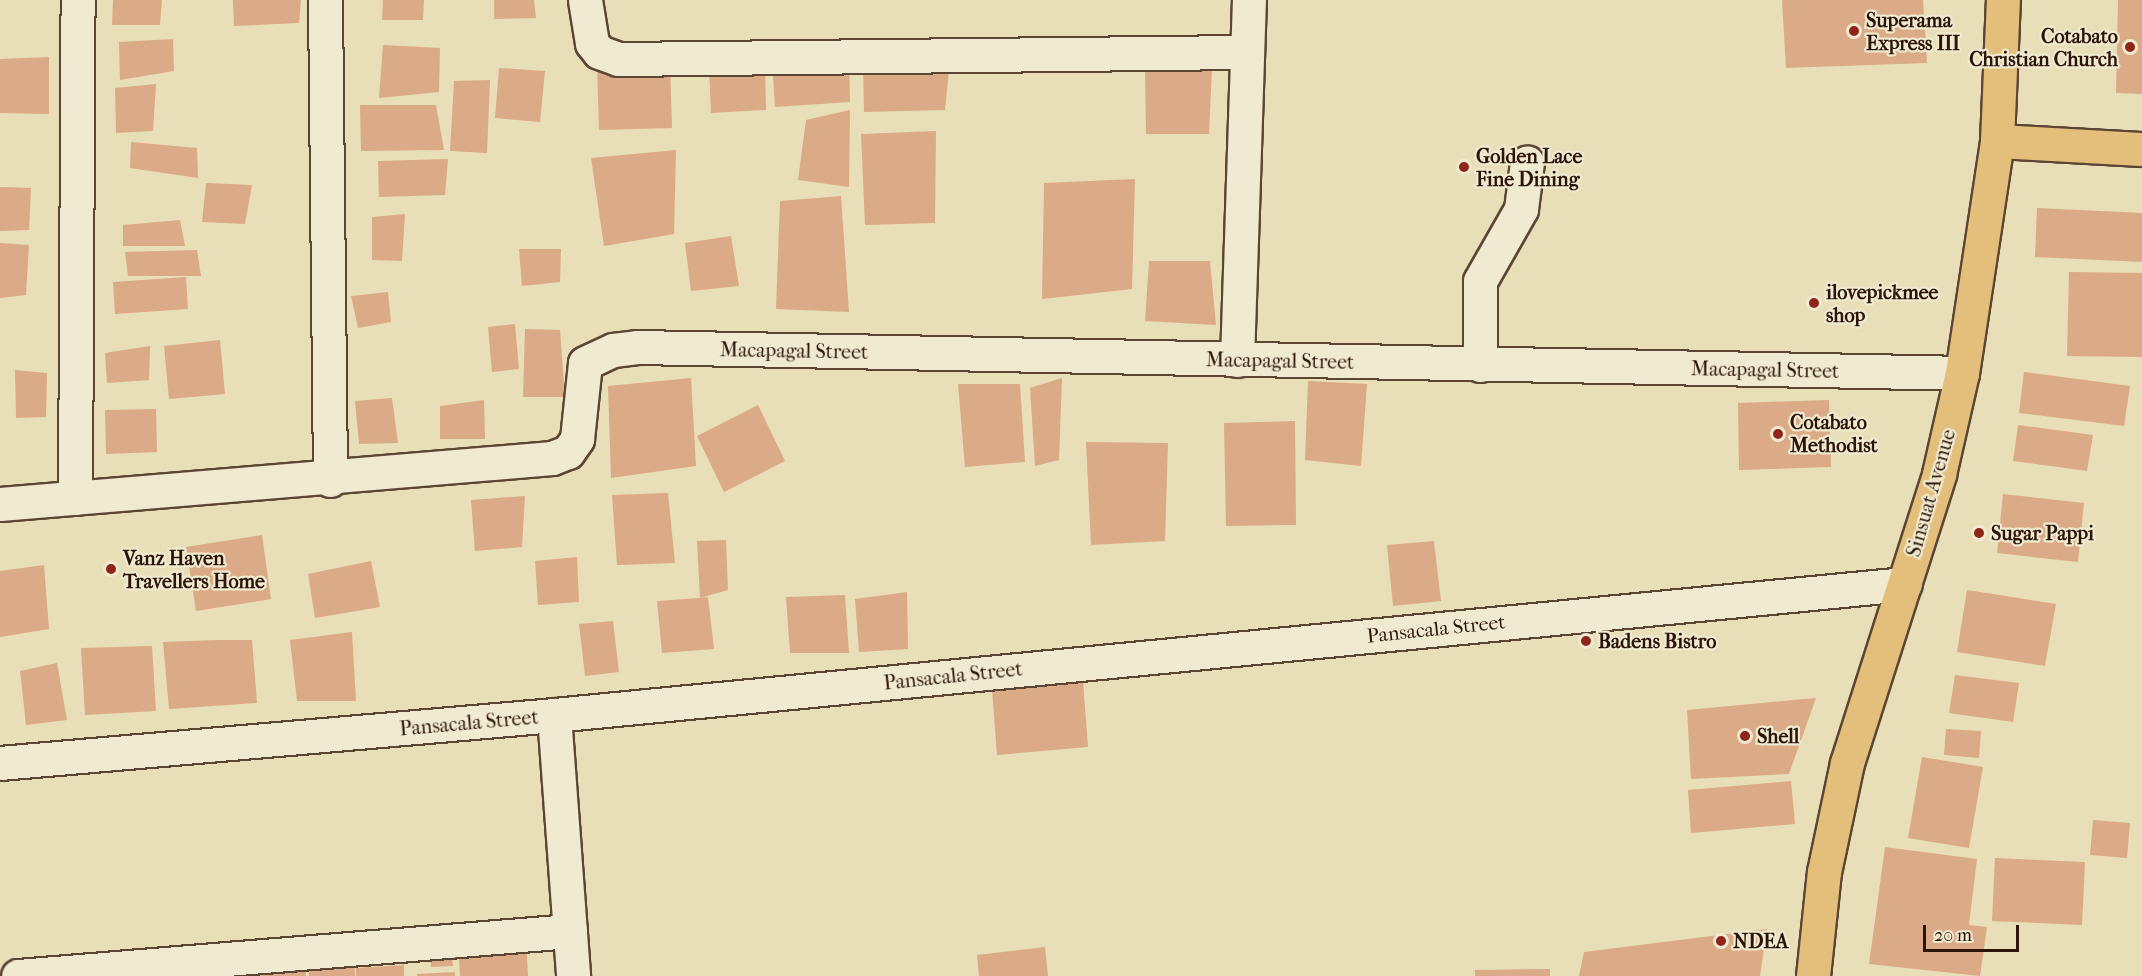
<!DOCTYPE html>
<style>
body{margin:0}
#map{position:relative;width:2142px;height:976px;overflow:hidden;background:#e8deb8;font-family:"IM FELL French Canon",serif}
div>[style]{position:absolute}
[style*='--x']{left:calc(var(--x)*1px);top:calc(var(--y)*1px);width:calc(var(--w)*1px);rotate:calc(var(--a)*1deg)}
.building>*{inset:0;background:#dbaa86}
.roads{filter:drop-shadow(2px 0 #5b4634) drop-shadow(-2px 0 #5b4634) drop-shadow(0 2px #5b4634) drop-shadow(0 -2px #5b4634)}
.minor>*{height:33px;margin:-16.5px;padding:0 16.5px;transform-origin:16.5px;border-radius:16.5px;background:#f0ead1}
.major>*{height:33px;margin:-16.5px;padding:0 16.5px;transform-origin:16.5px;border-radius:16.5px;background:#e4bf7c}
.dots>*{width:16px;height:16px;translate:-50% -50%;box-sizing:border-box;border:3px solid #f0ead1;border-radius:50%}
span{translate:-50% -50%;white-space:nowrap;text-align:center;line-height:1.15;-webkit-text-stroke:4.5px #f0ead1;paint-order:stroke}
.poi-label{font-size:20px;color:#2c1408;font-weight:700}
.left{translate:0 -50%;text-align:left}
.right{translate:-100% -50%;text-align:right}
.street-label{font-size:20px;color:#2c1408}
.scale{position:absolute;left:1923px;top:925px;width:96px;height:27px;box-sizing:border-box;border:3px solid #2c1408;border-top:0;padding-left:8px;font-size:18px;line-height:21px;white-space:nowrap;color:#2c1408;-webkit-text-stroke:4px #f0ead1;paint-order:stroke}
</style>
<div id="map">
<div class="building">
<div style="clip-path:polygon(113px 0,162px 0,160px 25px,112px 25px)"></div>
<div style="clip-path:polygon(233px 0,301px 0,299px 23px,234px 26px)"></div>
<div style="clip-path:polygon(383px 0,424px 0,423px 20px,382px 20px)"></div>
<div style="clip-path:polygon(494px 0,534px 0,536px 18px,494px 19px)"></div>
<div style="clip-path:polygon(1782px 0,1923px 0,1927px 63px,1786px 68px)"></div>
<div style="clip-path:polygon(2118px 0,2142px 0,2142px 94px,2116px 93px)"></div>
<div style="clip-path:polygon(173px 39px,174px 71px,120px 80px,119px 42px)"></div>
<div style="clip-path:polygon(383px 45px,440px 48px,439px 92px,379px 98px)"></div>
<div style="clip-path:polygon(49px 57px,49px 114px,0 113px,0 59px)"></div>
<div style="clip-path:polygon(950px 60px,945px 110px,864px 112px,863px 63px)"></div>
<div style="clip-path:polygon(772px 61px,849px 61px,850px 102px,775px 107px)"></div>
<div style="clip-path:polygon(670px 62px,672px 128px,599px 130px,597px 65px)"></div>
<div style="clip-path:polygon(765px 65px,766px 110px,711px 113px,709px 68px)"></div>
<div style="clip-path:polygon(1145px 66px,1212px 68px,1209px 134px,1146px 134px)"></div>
<div style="clip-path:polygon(499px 68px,545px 71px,540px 122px,495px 118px)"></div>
<div style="clip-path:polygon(490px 80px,487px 153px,450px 151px,454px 81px)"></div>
<div style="clip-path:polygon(156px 84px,153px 131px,116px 133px,115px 88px)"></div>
<div style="clip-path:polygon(360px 105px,436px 105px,444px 150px,361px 151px)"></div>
<div style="clip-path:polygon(850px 110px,849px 187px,798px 180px,806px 120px)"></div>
<div style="clip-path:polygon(936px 131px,935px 223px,865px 225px,861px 134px)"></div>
<div style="clip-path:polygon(131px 142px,197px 148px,198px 178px,130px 168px)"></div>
<div style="clip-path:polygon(676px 150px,674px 234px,604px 246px,591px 158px)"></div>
<div style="clip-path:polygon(448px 159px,445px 195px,379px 197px,378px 161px)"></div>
<div style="clip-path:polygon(1135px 179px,1132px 289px,1042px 299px,1044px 183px)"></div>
<div style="clip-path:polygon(206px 183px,252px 185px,245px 224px,202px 222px)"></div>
<div style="clip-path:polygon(0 187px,31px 188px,29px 230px,0 231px)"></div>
<div style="clip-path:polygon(841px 196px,849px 312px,776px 309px,780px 201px)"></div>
<div style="clip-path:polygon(2037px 208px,2142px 213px,2142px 262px,2035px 257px)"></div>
<div style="clip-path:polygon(405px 214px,402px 261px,372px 260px,372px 217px)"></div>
<div style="clip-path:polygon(180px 220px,185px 246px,123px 246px,123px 225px)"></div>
<div style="clip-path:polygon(731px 236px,739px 286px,691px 291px,685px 243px)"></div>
<div style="clip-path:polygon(0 243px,29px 245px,26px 295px,0 298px)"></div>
<div style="clip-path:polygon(519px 249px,561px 249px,560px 282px,522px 286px)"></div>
<div style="clip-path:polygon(197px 250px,201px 276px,128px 276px,125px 252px)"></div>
<div style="clip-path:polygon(1149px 261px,1210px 261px,1216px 325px,1145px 321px)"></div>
<div style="clip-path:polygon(2069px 272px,2142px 273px,2142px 357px,2067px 356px)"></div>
<div style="clip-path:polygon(186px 277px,188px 309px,115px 314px,113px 282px)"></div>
<div style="clip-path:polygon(388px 292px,391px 322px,358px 328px,351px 296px)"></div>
<div style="clip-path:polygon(515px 324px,519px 369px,492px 372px,488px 327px)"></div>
<div style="clip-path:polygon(525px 329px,560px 330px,565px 397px,523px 397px)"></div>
<div style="clip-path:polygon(220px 340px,225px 394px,169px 399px,164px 346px)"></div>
<div style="clip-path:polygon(150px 346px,149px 380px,107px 383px,105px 353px)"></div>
<div style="clip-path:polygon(15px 370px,47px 373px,46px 417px,16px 418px)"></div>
<div style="clip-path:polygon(2024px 372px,2130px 386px,2124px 426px,2019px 413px)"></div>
<div style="clip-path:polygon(691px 378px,696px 466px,611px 478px,608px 386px)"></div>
<div style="clip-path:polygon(1062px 378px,1059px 460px,1035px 466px,1030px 388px)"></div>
<div style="clip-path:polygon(1308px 381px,1367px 384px,1361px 466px,1305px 460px)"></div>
<div style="clip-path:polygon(958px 384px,1020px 384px,1025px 462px,965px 467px)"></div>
<div style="clip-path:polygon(392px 398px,398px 443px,359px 444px,355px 401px)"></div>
<div style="clip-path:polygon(484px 400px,485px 439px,440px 439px,440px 406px)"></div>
<div style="clip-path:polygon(1829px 400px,1831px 467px,1739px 470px,1738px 403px)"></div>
<div style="clip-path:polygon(758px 405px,785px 461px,724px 492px,697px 436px)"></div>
<div style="clip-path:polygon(156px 409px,157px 452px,106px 454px,105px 410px)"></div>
<div style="clip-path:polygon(1295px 421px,1296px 525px,1226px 526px,1224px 423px)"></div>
<div style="clip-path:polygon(2018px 425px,2093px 435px,2087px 471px,2013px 461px)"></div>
<div style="clip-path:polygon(1086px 442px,1168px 443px,1165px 541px,1091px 545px)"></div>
<div style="clip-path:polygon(668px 493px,675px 563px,617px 565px,612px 495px)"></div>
<div style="clip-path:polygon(2003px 494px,2084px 503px,2078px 562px,1997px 553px)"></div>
<div style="clip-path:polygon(525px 496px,522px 547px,475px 551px,471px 500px)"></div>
<div style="clip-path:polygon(262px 535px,271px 599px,196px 611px,186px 547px)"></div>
<div style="clip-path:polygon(726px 540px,728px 590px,700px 598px,708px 597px,714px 649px,662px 653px,657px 601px,700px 598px,697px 541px)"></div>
<div style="clip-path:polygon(1434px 541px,1441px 601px,1393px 606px,1387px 545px)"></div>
<div style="clip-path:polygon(577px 557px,579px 602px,538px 605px,535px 561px)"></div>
<div style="clip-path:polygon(371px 561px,380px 607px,315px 618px,308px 574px)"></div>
<div style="clip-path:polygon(44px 565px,49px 629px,0 637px,0 571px)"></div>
<div style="clip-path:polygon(1967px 590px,2056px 604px,2045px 666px,1957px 652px)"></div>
<div style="clip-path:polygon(907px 592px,908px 649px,859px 652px,855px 599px)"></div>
<div style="clip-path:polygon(845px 595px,849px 653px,790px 653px,786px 597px)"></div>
<div style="clip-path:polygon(613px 621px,619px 672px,585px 676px,579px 624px)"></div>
<div style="clip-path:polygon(352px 632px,356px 701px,297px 701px,290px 640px)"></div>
<div style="clip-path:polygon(216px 640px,252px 640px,257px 703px,169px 709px,163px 642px)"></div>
<div style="clip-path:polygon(152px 646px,156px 711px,85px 715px,81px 648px)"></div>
<div style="clip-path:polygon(57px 663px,67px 720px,26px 725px,20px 671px)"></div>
<div style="clip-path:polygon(1955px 675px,2019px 683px,2013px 722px,1949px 713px)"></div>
<div style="clip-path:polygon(1083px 681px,1088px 747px,997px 755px,992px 689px)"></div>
<div style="clip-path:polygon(1816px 698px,1789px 774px,1691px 779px,1687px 710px)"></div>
<div style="clip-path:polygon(1946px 729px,1981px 731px,1979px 758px,1944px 755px)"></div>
<div style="clip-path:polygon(1922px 757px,1983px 767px,1969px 848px,1908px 838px)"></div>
<div style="clip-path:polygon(1791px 781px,1795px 824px,1691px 833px,1688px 790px)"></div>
<div style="clip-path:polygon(2093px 820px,2130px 823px,2127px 858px,2090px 855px)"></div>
<div style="clip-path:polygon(1885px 847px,1977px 859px,1969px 925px,1987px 927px,1980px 976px,1869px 964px)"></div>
<div style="clip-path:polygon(1995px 858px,2085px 862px,2082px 925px,1992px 921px)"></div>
<div style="clip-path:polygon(1767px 929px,1760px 976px,1579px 976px,1584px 952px)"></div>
<div style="clip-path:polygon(526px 939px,528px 976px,460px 976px,458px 942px)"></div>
<div style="clip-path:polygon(451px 945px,453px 966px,431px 967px,430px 946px)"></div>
<div style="clip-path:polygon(1045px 947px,1048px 976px,979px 976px,977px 955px)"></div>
<div style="clip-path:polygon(354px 956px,355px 976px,309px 976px,307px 959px)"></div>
<div style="clip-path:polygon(304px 960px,306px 976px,247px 976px,247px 965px)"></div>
<div style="clip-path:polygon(404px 965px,404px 976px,356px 976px,356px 968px)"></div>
<div style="clip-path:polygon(1550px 969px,1550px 976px,1475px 976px,1475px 970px)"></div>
<div style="clip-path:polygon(455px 972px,455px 976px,417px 976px,417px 974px)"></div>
</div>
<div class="roads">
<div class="minor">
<div style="--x:325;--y:0;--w:480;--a:89.4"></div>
<div style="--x:585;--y:0;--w:44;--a:80.8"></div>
<div style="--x:592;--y:43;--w:11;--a:52"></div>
<div style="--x:599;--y:52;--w:20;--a:20"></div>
<div style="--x:618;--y:59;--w:626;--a:-0.64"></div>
<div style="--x:1237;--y:360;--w:360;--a:-88.1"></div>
<div style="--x:1480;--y:365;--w:84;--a:-90"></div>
<div style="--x:1480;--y:281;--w:83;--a:-60.3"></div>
<div style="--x:1521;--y:209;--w:47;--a:-82.7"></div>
<div style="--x:75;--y:498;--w:498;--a:-89.7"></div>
<div style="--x:0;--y:504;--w:554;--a:-4.76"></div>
<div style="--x:552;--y:458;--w:17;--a:-21"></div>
<div style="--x:568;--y:452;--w:16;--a:-55"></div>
<div style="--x:577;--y:439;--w:76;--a:-84"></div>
<div style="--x:585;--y:363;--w:31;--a:-25"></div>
<div style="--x:613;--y:350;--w:24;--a:-7"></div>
<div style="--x:637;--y:347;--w:1325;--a:1.12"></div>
<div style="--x:554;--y:715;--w:262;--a:85.8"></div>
<div style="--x:0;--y:763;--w:556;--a:-4.95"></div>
<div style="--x:554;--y:715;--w:1357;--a:-5.54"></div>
<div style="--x:18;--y:976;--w:554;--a:-4.66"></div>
</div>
<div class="major">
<div style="--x:1997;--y:141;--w:145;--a:3.2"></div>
<div style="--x:1813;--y:976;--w:105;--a:-84"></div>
<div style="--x:1824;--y:872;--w:111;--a:-78.1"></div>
<div style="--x:1847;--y:763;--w:303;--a:-72.3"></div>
<div style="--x:1939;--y:474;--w:104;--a:-77.2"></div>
<div style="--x:1962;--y:373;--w:235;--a:-81.4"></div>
<div style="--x:1997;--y:141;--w:141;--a:-87.6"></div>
</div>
</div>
<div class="dots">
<div style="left:1854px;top:31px;background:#8f2418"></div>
<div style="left:2130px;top:47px;background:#8f2418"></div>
<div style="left:1464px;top:167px;background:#8f2418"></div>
<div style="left:1814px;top:303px;background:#8f2418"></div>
<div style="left:1778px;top:434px;background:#8f2418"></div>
<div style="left:1979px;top:533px;background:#8f2418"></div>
<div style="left:111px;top:569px;background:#8f2418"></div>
<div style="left:1586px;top:641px;background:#8f2418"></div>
<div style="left:1745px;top:736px;background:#8f2418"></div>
<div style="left:1721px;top:941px;background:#8f2418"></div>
</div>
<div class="poi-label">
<span class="left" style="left:1866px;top:32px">Superama<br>Express III</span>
<span class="right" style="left:2118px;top:48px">Cotabato<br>Christian Church</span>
<span class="left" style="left:1476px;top:168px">Golden Lace<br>Fine Dining</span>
<span class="left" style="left:1826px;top:304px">ilovepickmee<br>shop</span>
<span class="left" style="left:1790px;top:434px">Cotabato<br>Methodist</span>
<span class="left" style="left:1991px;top:533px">Sugar Pappi</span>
<span class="left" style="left:123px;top:570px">Vanz Haven<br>Travellers Home</span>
<span class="left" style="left:1598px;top:641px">Badens Bistro</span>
<span class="left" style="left:1757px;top:736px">Shell</span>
<span class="left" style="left:1733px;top:941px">NDEA</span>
</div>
<div class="street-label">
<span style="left:794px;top:351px;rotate:1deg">Macapagal Street</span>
<span style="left:1280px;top:361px;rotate:1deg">Macapagal Street</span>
<span style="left:1765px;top:370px;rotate:1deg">Macapagal Street</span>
<span style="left:1931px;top:493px;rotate:-74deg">Sinsuat Avenue</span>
<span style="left:1436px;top:629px;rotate:-6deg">Pansacala Street</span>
<span style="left:953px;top:676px;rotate:-6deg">Pansacala Street</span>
<span style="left:469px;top:723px;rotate:-5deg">Pansacala Street</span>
</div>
<div class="scale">20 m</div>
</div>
